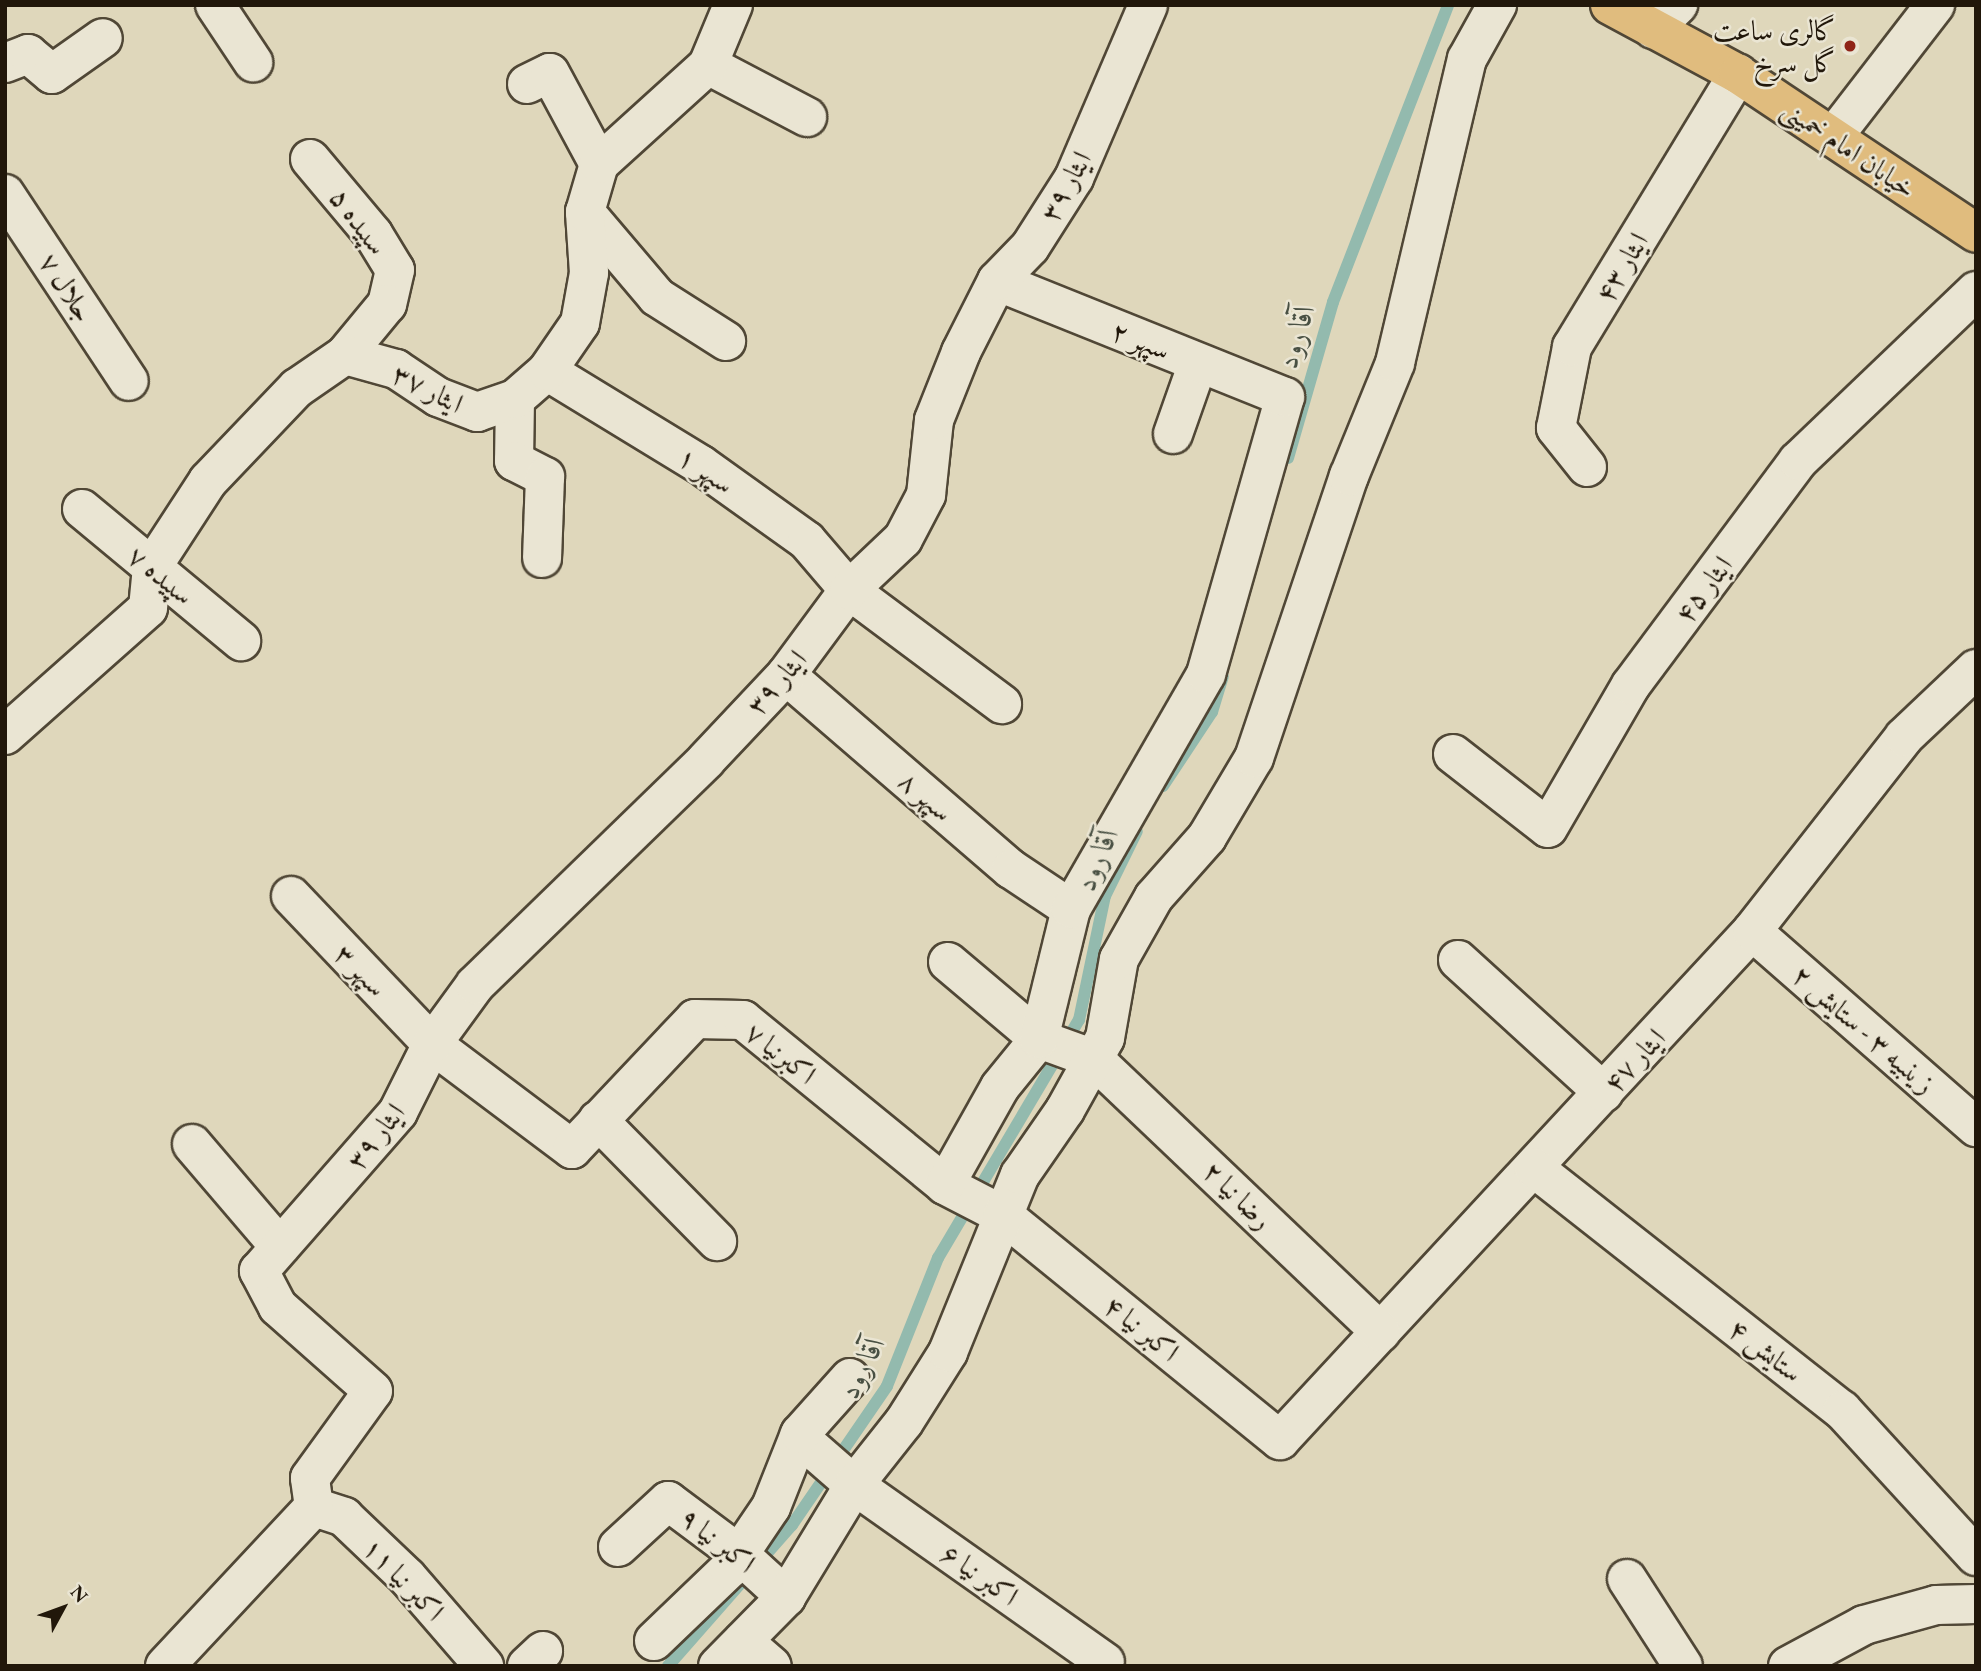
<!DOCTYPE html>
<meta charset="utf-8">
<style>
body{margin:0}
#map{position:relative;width:1981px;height:1671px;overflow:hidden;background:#dfd7bb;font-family:"EB Garamond",Amiri,serif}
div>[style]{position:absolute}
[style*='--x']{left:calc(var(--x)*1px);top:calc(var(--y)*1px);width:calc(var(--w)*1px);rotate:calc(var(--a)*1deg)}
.stream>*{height:12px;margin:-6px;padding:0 6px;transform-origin:6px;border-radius:6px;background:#93baae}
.roads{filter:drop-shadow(2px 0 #504736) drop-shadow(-2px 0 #504736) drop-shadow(0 2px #504736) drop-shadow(0 -2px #504736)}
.street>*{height:38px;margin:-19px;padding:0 19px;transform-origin:19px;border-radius:19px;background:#eae5d3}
.primary>*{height:38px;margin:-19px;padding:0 19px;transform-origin:19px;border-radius:19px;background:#e0bc7e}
.dots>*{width:19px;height:19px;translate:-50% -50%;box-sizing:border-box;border:4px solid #eae5d3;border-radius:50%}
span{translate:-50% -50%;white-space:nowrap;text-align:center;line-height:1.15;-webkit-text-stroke:5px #eae5d3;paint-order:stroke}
.poi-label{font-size:28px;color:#21170a}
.right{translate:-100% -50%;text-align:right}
.street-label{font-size:28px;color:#21170a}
.water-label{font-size:30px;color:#495043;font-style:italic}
.frame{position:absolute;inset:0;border:7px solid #21170a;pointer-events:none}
.north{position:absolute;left:28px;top:1573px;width:70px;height:70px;-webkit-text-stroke:5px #eae5d3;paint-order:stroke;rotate:49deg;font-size:19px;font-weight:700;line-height:28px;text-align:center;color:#21170a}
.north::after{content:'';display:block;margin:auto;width:24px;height:32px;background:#21170a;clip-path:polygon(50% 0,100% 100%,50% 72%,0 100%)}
</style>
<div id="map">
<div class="stream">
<div style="--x:1288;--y:458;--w:162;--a:-73.9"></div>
<div style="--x:1333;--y:302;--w:318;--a:-68.8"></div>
<div style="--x:1163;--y:786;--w:89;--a:-56.5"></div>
<div style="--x:1212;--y:712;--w:37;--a:-73"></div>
<div style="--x:668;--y:1666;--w:188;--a:-48.7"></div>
<div style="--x:792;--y:1525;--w:168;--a:-55.6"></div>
<div style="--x:887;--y:1386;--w:138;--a:-68.3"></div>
<div style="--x:938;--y:1258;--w:277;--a:-59.4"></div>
<div style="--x:1079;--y:1020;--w:127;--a:-78.2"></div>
<div style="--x:1105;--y:896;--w:72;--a:-63.8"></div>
</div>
<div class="roads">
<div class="street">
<div style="--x:215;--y:5;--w:69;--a:56.3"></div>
<div style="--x:1653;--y:29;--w:35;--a:-44"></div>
<div style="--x:5;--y:63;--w:25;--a:-21"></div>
<div style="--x:28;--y:54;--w:31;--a:40"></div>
<div style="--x:52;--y:74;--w:62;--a:-35.2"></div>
<div style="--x:708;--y:65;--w:112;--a:27.7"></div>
<div style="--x:527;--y:84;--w:25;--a:-26"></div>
<div style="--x:550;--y:73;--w:103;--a:61.7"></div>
<div style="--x:1833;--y:137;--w:167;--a:-52.3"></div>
<div style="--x:310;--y:159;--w:98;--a:50"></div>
<div style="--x:373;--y:234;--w:42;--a:58.6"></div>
<div style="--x:395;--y:270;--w:35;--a:103"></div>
<div style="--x:387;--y:304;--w:66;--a:129.5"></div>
<div style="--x:5;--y:194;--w:224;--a:56.5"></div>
<div style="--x:585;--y:212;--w:111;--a:49.7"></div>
<div style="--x:657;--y:297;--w:82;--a:32.5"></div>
<div style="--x:547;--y:371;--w:180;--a:31.4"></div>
<div style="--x:701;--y:465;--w:130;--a:35.6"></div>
<div style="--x:807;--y:541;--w:65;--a:49.4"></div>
<div style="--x:849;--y:590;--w:191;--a:36.7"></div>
<div style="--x:515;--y:399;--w:62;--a:90.9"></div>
<div style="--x:514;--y:461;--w:35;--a:27"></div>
<div style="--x:545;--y:477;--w:81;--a:92.1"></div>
<div style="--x:1173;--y:434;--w:75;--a:-70.6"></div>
<div style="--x:1587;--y:467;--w:50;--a:-128.5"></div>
<div style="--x:1556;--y:428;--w:83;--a:-78.8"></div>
<div style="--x:1572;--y:347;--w:320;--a:-58.7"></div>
<div style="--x:82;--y:509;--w:207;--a:39.7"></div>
<div style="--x:786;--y:675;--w:297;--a:40.8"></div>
<div style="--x:1011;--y:869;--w:72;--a:33.7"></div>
<div style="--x:5;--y:735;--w:191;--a:-41.6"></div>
<div style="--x:148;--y:608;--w:41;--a:-84.4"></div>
<div style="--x:152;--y:567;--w:103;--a:-56.9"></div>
<div style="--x:208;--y:481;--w:129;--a:-46.3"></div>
<div style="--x:297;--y:388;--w:58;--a:-34.5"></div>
<div style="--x:345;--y:355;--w:53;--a:15.4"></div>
<div style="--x:396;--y:369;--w:50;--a:33.7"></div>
<div style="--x:438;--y:397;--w:42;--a:21"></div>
<div style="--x:477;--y:412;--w:40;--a:-18.9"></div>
<div style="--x:515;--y:399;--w:43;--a:-41.2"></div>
<div style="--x:547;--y:371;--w:58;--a:-55.5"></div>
<div style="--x:580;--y:323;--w:51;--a:-79.8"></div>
<div style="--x:589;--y:273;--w:61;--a:-93.8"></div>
<div style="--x:585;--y:212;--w:50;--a:-73.7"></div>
<div style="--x:599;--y:164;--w:147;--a:-42.2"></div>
<div style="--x:708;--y:65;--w:65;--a:-67.4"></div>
<div style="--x:1453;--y:754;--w:120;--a:37.9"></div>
<div style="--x:1548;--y:828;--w:165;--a:-59.9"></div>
<div style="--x:1631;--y:685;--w:279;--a:-53.3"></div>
<div style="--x:1798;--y:461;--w:246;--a:-43.7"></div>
<div style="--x:291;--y:896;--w:204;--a:46.4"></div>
<div style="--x:432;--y:1044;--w:175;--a:36.9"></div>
<div style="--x:572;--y:1149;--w:179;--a:-46.6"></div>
<div style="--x:695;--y:1019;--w:48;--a:1.2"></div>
<div style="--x:743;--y:1020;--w:261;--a:39.2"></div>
<div style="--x:945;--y:1185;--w:65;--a:27.3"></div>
<div style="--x:1003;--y:1215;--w:357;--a:39.1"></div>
<div style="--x:1280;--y:1440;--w:694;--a:-47.16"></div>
<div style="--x:1752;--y:931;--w:246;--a:-51.9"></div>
<div style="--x:1904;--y:737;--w:99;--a:-43.4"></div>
<div style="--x:1752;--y:931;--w:298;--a:41.2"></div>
<div style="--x:1458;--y:960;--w:197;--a:42.3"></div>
<div style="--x:948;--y:962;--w:119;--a:40.2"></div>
<div style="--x:1039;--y:1039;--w:59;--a:20"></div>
<div style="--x:1094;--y:1059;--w:396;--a:43.6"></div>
<div style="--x:598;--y:1120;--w:170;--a:45.5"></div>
<div style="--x:192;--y:1144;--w:135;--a:49.5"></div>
<div style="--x:1534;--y:1168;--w:392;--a:38.2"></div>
<div style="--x:1842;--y:1410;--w:198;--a:47.5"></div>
<div style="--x:945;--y:1185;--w:112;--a:-60.7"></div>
<div style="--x:1000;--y:1087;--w:62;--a:-50.9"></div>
<div style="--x:1039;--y:1039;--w:134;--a:-76.2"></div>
<div style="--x:1071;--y:909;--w:271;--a:-60.1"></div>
<div style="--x:1206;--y:674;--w:288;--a:-74.1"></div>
<div style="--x:1285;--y:397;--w:310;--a:-158.1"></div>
<div style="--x:799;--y:1437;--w:73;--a:41.1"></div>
<div style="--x:854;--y:1485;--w:307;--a:35.2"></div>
<div style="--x:314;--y:1507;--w:32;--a:18"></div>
<div style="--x:344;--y:1517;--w:87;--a:43.6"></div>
<div style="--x:407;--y:1577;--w:118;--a:49.1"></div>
<div style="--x:618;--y:1547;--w:68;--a:-42.6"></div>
<div style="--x:668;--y:1501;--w:89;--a:36.7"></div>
<div style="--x:739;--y:1554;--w:64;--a:42.5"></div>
<div style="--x:1627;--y:1579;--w:103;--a:57.2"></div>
<div style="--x:654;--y:1641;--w:104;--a:-43.8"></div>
<div style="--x:729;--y:1569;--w:75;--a:-55.9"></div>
<div style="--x:771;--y:1507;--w:79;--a:-68.3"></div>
<div style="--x:800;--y:1434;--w:75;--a:-48.2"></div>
<div style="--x:743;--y:1641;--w:38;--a:41"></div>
<div style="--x:165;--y:1666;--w:218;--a:-46.9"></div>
<div style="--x:314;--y:1507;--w:29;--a:-98"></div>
<div style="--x:310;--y:1478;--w:107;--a:-54.1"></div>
<div style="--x:373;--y:1391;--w:127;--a:-138.5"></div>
<div style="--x:278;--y:1307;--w:41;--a:-117.8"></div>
<div style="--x:259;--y:1271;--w:211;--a:-48.8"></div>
<div style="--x:398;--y:1112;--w:76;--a:-63.4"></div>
<div style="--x:432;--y:1044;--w:73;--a:-53.9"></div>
<div style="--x:475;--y:985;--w:322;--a:-44.2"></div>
<div style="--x:706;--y:760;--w:117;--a:-46.7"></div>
<div style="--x:786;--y:675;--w:106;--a:-53.5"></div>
<div style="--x:849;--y:590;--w:74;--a:-43.4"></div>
<div style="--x:903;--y:539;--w:50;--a:-62.4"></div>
<div style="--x:926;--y:495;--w:75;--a:-83.9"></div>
<div style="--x:934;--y:420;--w:73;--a:-68.3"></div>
<div style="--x:961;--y:352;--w:80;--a:-63.1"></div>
<div style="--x:997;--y:281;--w:47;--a:-45.9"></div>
<div style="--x:1030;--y:247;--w:82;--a:-57.5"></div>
<div style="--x:1074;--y:178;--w:188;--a:-66.8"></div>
<div style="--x:527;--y:1666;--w:22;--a:-43"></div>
<div style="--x:718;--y:1666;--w:97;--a:-45.4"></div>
<div style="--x:786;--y:1597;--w:131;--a:-58.7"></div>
<div style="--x:854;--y:1485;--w:80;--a:-51.6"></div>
<div style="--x:904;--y:1422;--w:83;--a:-57.8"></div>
<div style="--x:948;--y:1352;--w:191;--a:-67.9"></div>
<div style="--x:1020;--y:1175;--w:79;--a:-55.3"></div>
<div style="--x:1065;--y:1110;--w:82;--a:-60.9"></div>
<div style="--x:1105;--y:1038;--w:80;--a:-80"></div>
<div style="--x:1119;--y:959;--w:71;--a:-60.6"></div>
<div style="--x:1154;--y:897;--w:80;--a:-48.5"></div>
<div style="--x:1207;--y:837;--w:92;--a:-59.3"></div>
<div style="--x:1254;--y:758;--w:298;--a:-71.4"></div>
<div style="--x:1349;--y:476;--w:122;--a:-67.8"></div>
<div style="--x:1395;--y:363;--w:312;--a:-76.7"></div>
<div style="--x:1467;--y:59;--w:62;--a:-60.9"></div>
<div style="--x:1788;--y:1666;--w:86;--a:-28.3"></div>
<div style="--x:1864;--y:1625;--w:75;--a:-15.5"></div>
<div style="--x:1936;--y:1605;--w:40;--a:-1.4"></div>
</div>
<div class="primary">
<div style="--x:1610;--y:5;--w:145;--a:28.3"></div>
<div style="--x:1738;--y:74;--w:286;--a:33.7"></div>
</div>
</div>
<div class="dots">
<div style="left:1850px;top:46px;background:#8f2418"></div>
</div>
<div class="poi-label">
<span class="right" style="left:1836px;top:46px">گالری ساعت<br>گل سرخ</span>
</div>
<div class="street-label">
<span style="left:1849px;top:148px;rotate:34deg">خیابان امام خمینی</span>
<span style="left:1065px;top:186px;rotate:-61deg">ایثار ۳۹</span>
<span style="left:359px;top:221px;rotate:53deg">سپیده ۵</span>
<span style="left:1621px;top:267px;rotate:-59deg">ایثار ۴۳</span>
<span style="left:67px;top:287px;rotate:57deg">جلال ۷</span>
<span style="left:1141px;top:340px;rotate:22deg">سپهر ۲</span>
<span style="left:428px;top:388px;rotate:27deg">ایثار ۳۷</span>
<span style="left:706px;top:470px;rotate:34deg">سپهر ۱</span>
<span style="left:161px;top:575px;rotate:39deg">سپیده ۷</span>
<span style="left:1703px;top:589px;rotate:-53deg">ایثار ۴۵</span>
<span style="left:776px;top:682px;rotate:-49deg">ایثار ۳۹</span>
<span style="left:926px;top:796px;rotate:41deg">سپهر ۸</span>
<span style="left:361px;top:970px;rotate:46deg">سپهر ۳</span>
<span style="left:1864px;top:1029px;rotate:41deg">زینبیه ۳ - ستایش ۲</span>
<span style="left:781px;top:1053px;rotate:38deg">اکبرنیا ۷</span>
<span style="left:1634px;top:1060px;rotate:-47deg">ایثار ۴۷</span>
<span style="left:375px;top:1136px;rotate:-52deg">ایثار ۳۹</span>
<span style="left:1238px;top:1195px;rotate:44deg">رضا نیا ۲</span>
<span style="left:1142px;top:1328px;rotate:39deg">اکبر نیا ۴</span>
<span style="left:1766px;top:1350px;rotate:38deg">ستایش ۴</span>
<span style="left:718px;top:1540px;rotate:38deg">اکبر نیا ۹</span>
<span style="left:980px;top:1574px;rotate:35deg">اکبر نیا ۶</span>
<span style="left:404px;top:1579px;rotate:46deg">اکبر نیا ۱۱</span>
</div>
<div class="water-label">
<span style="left:1296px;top:336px;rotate:-73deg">آقا رود</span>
<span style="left:1097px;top:859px;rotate:-67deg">آقا رود</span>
<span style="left:862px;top:1367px;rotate:-63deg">آقا رود</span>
</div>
<div class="frame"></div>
<div class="north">N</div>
</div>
